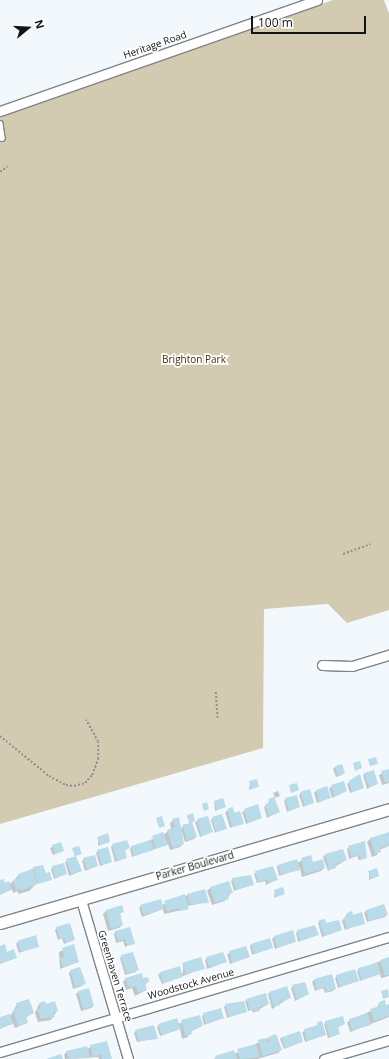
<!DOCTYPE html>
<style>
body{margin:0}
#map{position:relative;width:389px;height:1059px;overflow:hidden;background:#f2f8fb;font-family:"Open Sans",sans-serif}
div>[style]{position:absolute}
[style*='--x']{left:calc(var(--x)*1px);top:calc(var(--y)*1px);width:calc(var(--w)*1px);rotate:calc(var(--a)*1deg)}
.green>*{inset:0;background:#d3cbb1}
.shadow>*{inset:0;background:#0003}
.building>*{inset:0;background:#badbe9}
.path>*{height:1.5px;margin-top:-0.75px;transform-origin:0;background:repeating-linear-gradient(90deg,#8b9092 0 2px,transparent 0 4px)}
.roads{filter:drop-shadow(1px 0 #7f8487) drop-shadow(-1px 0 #7f8487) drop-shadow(0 1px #7f8487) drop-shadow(0 -1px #7f8487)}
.service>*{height:4.5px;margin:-2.25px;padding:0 2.25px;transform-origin:2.25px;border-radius:2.25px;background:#fff}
.minor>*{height:9px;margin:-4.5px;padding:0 4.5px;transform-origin:4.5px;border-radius:4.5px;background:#fff}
.tertiary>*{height:11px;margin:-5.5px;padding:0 5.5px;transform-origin:5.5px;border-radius:5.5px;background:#fff}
span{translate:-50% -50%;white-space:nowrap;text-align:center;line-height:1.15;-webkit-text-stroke:3.5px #fff;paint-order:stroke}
.street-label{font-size:10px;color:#121516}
.park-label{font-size:10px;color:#3d320b}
.north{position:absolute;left:8px;top:8px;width:40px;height:40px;-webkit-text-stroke:3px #fff;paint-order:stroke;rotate:72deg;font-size:11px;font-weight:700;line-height:16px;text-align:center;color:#121516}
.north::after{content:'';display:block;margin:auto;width:14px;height:18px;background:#121516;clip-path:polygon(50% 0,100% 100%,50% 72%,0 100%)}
.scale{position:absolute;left:251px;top:16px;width:115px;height:18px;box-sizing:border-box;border:2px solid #121516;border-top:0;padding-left:5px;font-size:12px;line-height:14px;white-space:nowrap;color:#121516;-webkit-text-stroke:3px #fff;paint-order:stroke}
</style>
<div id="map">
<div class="green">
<div style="clip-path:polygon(333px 0,384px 0,389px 14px,389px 610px,347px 623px,328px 604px,264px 609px,263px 748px,0 824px,0 116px)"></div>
</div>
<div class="shadow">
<div style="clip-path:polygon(335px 767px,343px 773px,342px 775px,336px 777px,333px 769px)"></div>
<div style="clip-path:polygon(389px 770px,389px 783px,382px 785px,379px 775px)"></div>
<div style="clip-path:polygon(365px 774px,377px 784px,367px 789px,363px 775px)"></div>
<div style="clip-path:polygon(359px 775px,363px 788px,350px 793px,347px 784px)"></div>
<div style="clip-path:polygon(250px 782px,258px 786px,249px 790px)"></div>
<div style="clip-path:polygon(343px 783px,345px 791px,332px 798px,329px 788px)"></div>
<div style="clip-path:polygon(278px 791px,280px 796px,274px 798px,279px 812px,267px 818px,264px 807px,268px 804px,269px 800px,275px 797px,273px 793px)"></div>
<div style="clip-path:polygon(316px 791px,329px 798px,317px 803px,314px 793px)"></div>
<div style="clip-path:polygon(301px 793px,313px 803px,303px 807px,299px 795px)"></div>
<div style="clip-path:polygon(286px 799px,299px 807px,287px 812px,284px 801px)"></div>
<div style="clip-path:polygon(214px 802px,225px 807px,215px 811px)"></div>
<div style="clip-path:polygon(258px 806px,261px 818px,246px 824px,242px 812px)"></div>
<div style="clip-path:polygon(232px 809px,242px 823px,230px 828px,225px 812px)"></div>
<div style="clip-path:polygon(192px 814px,194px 821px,191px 822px,196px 837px,194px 839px,185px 842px,180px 826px,178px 828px,183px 844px,180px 847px,170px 850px,168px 844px,132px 857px,130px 849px,132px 847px,163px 835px,171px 829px,170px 823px,173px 820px,178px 819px,181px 828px,190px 824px,187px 816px)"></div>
<div style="clip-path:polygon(208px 817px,212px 832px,200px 837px,195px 822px)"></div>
<div style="clip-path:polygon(213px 818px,226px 828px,215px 833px,211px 820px)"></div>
<div style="clip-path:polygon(98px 837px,109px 842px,98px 846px)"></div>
<div style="clip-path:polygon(389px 837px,389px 846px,379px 850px,377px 855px,372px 857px,367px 842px,370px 839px)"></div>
<div style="clip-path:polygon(60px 843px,63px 851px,53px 855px,50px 848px)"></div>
<div style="clip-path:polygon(113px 845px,129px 848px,124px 851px,124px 859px,115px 862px,111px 847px)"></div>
<div style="clip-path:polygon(349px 847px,366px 858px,359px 860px,357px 856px,349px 859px,347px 849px)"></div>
<div style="clip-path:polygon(73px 848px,80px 854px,75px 856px,81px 871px,69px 876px,65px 862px,75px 858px)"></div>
<div style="clip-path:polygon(98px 851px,111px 862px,100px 866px,96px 853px)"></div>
<div style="clip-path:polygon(325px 855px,346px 860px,328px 871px,323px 857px)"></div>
<div style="clip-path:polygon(310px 856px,312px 863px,324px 868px,321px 871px,302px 877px,300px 868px,279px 876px,277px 867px,278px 865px,297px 863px)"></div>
<div style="clip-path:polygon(84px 859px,97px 866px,85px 871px,82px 861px)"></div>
<div style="clip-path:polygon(53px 867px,66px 874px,54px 879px,51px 869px)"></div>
<div style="clip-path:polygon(34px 868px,51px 879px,36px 884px,29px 891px,18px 894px,18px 891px,13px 893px,12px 889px,0 895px,0 881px,9px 885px,19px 875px)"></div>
<div style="clip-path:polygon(256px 872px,276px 880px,266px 885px,265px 881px,257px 883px,254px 874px)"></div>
<div style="clip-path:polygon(369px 872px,378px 876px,369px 880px)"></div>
<div style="clip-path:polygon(233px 879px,253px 884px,234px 891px,231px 881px)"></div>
<div style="clip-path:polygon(210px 888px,231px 893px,225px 901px,212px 905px,207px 891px)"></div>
<div style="clip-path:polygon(275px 890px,284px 894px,274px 898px)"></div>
<div style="clip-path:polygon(188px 895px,208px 902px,187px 906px,186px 911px,186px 909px,164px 914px,163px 909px,142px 917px,139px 908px,141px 906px,162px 905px)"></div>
<div style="clip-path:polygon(384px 906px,386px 915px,385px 917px,367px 922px,364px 913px,366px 911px)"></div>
<div style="clip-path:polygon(106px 911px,123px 911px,120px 914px,122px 925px,119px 928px,108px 931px,103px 914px)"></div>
<div style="clip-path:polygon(348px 913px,353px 916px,364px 923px,345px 930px,342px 921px)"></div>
<div style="clip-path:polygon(320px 921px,325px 925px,341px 930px,322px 937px,318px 923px)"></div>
<div style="clip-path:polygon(57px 928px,74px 940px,64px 944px,62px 938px,58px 940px,55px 930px)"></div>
<div style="clip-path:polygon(298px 931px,317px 935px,298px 942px,296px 933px)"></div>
<div style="clip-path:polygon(115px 932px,134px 943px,125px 947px,123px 941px,116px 943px,114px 934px)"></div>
<div style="clip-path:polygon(274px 937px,295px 941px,275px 949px,272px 939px)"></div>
<div style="clip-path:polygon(18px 942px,38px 946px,19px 953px,16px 944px)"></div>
<div style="clip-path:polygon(252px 944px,272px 948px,252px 955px,250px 946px)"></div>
<div style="clip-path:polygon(73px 945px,78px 962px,60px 969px,59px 952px)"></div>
<div style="clip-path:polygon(0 947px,6px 953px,16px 958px,0 964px)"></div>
<div style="clip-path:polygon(246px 947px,249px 957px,230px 964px,227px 954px)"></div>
<div style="clip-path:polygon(122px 956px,137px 970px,136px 972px,125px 975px,120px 958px)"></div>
<div style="clip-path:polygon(207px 958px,226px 962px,207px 969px,205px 960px)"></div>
<div style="clip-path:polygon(389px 958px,389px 976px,381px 978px,380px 973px,360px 981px,357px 971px,359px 969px)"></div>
<div style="clip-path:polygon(183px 964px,204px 968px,162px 984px,158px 975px,160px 973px,183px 973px)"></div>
<div style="clip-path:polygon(71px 971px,84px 984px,82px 986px,73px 989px,69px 973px)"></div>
<div style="clip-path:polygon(331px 975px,335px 989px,333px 991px,325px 993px,323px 988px,315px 991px,312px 982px,314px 980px)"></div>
<div style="clip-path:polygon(337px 976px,357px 981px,338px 988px,335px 978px)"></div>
<div style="clip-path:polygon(126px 979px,148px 981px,145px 985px,146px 990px,135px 996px,132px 988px,126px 990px,123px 982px)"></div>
<div style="clip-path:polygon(293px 986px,308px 994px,295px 1001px,291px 988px)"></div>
<div style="clip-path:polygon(78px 992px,93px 1006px,91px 1008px,81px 1011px,76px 994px)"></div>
<div style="clip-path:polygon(270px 993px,289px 998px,272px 1009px,268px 994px)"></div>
<div style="clip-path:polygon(247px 1000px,268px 1004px,253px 1013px,252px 1010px,248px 1011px,245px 1001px)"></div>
<div style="clip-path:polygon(379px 1003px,389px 1007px,389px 1017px,350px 1032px,347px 1022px,377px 1008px)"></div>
<div style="clip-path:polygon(17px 1004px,33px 1013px,25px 1018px,27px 1023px,15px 1028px,13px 1023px,0 1029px,0 1018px,11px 1015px)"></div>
<div style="clip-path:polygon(39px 1004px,57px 1011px,51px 1020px,38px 1022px,35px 1013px)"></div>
<div style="clip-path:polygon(226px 1005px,246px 1011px,227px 1018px,224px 1007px)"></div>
<div style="clip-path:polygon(204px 1014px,223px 1018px,204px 1025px,202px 1016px)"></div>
<div style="clip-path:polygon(199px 1016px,202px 1026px,190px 1032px,188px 1037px,182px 1039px,180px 1029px,160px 1036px,157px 1027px,159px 1025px,178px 1024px)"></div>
<div style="clip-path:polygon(326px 1022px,344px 1024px,337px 1028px,337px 1035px,328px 1038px,324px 1024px)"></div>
<div style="clip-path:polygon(318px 1023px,325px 1035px,305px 1042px,302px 1032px,316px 1027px)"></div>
<div style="clip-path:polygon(136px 1031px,157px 1038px,137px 1042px,134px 1033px)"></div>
<div style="clip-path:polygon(282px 1037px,302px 1042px,284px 1049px,280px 1039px)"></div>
<div style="clip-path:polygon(268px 1038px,281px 1050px,278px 1053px,257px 1059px,213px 1059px,233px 1051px,234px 1054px)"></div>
<div style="clip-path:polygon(91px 1046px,111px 1059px,99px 1059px,98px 1057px,65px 1059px,64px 1055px,67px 1051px,87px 1050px)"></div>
</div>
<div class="building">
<div style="clip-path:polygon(376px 757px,378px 764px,370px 766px,368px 759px)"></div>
<div style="clip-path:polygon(360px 761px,362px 768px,355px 771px,353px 763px)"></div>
<div style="clip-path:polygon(342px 764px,345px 773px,338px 776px,335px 766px)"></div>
<div style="clip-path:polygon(389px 769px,389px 781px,385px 783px,381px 771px)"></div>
<div style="clip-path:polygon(374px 770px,378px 784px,369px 787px,364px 773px)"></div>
<div style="clip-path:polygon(360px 774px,364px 788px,352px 792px,349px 781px)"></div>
<div style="clip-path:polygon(257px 779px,259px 787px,251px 789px,249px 781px)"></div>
<div style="clip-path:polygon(344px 781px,347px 791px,334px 797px,331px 785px)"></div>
<div style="clip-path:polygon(297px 783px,299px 790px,291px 793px,289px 785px)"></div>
<div style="clip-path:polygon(327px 786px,331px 798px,319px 802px,316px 790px)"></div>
<div style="clip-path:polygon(310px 789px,314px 803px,305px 806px,300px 792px)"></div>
<div style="clip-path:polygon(297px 795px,300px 807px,289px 811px,285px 798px)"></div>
<div style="clip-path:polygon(274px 797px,280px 812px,269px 816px,265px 804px,270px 803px,268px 799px)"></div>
<div style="clip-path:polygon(223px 798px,226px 807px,217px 810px,214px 801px)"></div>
<div style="clip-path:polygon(207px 802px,209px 809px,204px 811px,202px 804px)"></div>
<div style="clip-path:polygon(258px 804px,262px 818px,248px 823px,244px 809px)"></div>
<div style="clip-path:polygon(233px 807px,234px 813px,240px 811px,244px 824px,232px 827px,227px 809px)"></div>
<div style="clip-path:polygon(193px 813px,195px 821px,192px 822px,197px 837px,187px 840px,182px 825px,190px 823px,187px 815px)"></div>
<div style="clip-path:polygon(222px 814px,227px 829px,216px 832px,212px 817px)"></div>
<div style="clip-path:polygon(162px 816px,165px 826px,159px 828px,156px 818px)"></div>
<div style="clip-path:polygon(208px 816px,213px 832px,201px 836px,197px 819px)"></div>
<div style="clip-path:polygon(179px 817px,184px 844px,173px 848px,167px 830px,175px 827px,172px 819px)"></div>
<div style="clip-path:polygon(163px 832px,168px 845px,156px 849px,152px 836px)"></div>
<div style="clip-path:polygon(389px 832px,389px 845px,380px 848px,381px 852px,375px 854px,370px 838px)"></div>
<div style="clip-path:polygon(108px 833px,110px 842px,100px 845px,97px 837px)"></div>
<div style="clip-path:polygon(127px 840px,130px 848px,125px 850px,127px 858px,117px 861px,112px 844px)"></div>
<div style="clip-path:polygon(151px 840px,154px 850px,134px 856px,131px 846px)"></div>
<div style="clip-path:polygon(365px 841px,367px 858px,361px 860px,359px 855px,351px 857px,348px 846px)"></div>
<div style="clip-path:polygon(61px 842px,64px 851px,55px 854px,52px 845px)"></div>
<div style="clip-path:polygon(79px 846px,82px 854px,75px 856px,72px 848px)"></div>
<div style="clip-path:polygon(108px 847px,112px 862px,102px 865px,97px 850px)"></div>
<div style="clip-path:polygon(343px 849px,347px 860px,335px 864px,336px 868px,329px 870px,325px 854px)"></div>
<div style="clip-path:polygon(95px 855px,98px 866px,87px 869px,83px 858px)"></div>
<div style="clip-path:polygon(311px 855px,313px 862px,323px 859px,325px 868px,305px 874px,301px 858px)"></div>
<div style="clip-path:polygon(76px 856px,82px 871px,71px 874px,66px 859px)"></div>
<div style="clip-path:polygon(297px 859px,300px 870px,281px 875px,278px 865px)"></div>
<div style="clip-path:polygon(64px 863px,67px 874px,55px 878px,52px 866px)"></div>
<div style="clip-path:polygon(43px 865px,46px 873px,50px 872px,52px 880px,38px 884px,33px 867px)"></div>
<div style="clip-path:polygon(273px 866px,278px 880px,268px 883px,267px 879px,258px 882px,255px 871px)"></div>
<div style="clip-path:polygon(377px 868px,379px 876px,371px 879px,368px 871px)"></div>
<div style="clip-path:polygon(33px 869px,37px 884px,21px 891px,21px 889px,16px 890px,13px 880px,20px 878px,18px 874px)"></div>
<div style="clip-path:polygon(251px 875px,254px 885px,236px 890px,232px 878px)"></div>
<div style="clip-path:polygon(4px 879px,5px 883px,9px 881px,12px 890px,0 894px,0 880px)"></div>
<div style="clip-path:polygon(229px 881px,233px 893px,228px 894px,229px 899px,215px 903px,210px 887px)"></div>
<div style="clip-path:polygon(283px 887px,285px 894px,276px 897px,274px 890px)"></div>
<div style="clip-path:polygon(205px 889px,209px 903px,190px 904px,187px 894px)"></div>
<div style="clip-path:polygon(185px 894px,189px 909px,180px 911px,179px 908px,167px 911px,164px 901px)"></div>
<div style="clip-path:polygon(161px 899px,164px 909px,144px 915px,140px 905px)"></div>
<div style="clip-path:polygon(384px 904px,388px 915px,369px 921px,366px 910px)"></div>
<div style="clip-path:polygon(122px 905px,124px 912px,120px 913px,123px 925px,111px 929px,106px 910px)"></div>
<div style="clip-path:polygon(352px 911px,353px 915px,362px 912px,365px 924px,347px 929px,344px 918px,348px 916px,347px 913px)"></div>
<div style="clip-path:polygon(325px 919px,326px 923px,339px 920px,342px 930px,324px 936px,319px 920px)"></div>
<div style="clip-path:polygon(70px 923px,75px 940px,66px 943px,64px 937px,60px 939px,56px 927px)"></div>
<div style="clip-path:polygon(315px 925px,319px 935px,300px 941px,297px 930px)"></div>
<div style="clip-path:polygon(130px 927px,135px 944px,127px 946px,125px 939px,118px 941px,115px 931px)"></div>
<div style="clip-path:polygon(293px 930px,296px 942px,277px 948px,274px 936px)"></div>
<div style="clip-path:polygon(36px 935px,39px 947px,21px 952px,17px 941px)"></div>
<div style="clip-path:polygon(270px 938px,273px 948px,254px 954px,251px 944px)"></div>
<div style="clip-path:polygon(5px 944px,7px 952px,14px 949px,17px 958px,0 963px,0 946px)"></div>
<div style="clip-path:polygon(74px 944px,79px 962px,63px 967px,60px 958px,64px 957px,62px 948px)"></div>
<div style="clip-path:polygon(246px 946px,250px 957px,232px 963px,229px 951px)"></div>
<div style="clip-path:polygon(133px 952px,139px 970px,127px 974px,121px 955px)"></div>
<div style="clip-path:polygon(223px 952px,227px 962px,209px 967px,206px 957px)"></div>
<div style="clip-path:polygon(201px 957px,205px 969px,186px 974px,182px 963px)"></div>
<div style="clip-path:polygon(389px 957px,389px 975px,385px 976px,380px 960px)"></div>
<div style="clip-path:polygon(377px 963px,381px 974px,362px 980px,358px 968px)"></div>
<div style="clip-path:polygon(180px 966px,183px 977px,163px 983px,160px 972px)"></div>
<div style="clip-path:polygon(80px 967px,86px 984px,75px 987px,70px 970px)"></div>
<div style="clip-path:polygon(355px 969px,359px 981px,340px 987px,336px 975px)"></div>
<div style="clip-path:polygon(142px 973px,143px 978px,148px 977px,149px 982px,145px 983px,147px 990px,138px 993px,136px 986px,129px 988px,125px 978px)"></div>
<div style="clip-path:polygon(332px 974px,336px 989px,326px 992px,325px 987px,317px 990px,314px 979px)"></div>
<div style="clip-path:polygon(305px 982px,309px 994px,297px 1000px,292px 985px)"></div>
<div style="clip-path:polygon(287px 986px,291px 998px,279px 1002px,280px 1005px,274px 1007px,269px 992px)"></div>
<div style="clip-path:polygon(89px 988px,94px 1006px,83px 1009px,78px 991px)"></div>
<div style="clip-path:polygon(388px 989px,389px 997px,383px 999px,381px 991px)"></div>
<div style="clip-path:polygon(266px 993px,269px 1004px,259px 1007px,260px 1011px,255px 1012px,254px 1009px,250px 1010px,246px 999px)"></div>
<div style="clip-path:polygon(29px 999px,34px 1013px,26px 1016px,28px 1023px,18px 1026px,13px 1010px,18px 1008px,16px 1003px)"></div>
<div style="clip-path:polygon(385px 1000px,386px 1005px,389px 1004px,389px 1016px,374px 1021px,370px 1009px,380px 1006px,379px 1002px)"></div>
<div style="clip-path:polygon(45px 1001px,46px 1004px,55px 1001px,58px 1011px,53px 1013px,55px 1017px,41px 1019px,37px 1009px,40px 1008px,39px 1003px)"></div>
<div style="clip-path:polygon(244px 1001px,247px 1012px,229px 1017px,225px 1004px)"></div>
<div style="clip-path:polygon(221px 1008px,224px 1018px,206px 1024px,203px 1013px)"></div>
<div style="clip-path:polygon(368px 1013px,371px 1025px,352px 1030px,349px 1019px)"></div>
<div style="clip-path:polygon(10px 1014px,13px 1024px,0 1028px,0 1017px)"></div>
<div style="clip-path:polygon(200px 1015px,203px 1026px,191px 1030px,192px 1034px,186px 1036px,181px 1020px)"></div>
<div style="clip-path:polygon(343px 1016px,345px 1024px,338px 1027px,340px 1034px,330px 1037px,325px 1021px)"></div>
<div style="clip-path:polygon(177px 1018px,181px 1029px,162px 1035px,158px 1024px)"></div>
<div style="clip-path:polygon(322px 1021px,326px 1035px,307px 1041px,304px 1029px,318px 1025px,317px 1022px)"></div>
<div style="clip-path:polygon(154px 1025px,158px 1039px,139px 1041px,135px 1030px)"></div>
<div style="clip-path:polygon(300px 1031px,303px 1042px,285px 1048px,282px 1037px)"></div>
<div style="clip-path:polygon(276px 1034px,282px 1050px,263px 1056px,258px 1040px,265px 1038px,266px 1042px,269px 1041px,268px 1037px)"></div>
<div style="clip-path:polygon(107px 1041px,112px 1059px,102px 1059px,101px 1054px,93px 1057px,90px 1045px)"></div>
<div style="clip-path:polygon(256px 1044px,260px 1057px,240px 1059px,237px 1049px)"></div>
<div style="clip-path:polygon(87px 1046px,90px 1058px,69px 1059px,66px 1051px)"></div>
<div style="clip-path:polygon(234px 1050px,237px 1059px,216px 1059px,215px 1056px)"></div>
<div style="clip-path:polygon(61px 1054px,63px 1059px,46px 1059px)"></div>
</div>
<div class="path">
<div style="--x:0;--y:172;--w:9;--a:-36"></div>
<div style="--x:343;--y:554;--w:29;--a:-20"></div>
<div style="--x:216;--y:692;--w:26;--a:86"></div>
<div style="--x:0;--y:736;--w:63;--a:39.2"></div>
<div style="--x:49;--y:776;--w:19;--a:28"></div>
<div style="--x:66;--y:785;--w:8;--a:7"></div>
<div style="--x:74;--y:786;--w:11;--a:-15"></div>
<div style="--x:85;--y:783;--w:11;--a:-49"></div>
<div style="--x:92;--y:775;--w:17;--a:-69"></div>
<div style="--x:98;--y:759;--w:17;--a:-90"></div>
<div style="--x:98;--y:742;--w:25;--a:-119"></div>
</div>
<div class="roads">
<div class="service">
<div style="--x:0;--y:123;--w:15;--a:82"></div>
<div style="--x:2;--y:138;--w:2;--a:180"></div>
</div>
<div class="minor">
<div style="--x:0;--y:111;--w:336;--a:-19.3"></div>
<div style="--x:322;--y:665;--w:30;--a:2"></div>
<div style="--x:352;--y:666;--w:39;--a:-17"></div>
<div style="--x:81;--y:900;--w:166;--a:73.5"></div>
<div style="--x:0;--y:1052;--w:406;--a:-16.5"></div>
<div style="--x:324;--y:1059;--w:68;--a:-16.3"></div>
</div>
<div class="tertiary">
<div style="--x:0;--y:923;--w:405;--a:-16.3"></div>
</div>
</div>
<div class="street-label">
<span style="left:155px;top:45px;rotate:-19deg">Heritage Road</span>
<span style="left:195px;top:866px;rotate:-16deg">Parker Boulevard</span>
<span style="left:115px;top:976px;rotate:73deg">Greenhaven Terrace</span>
<span style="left:191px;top:984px;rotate:-16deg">Woodstock Avenue</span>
</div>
<div class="park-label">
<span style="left:194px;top:360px">Brighton Park</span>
</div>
<div class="north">N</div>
<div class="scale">100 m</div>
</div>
